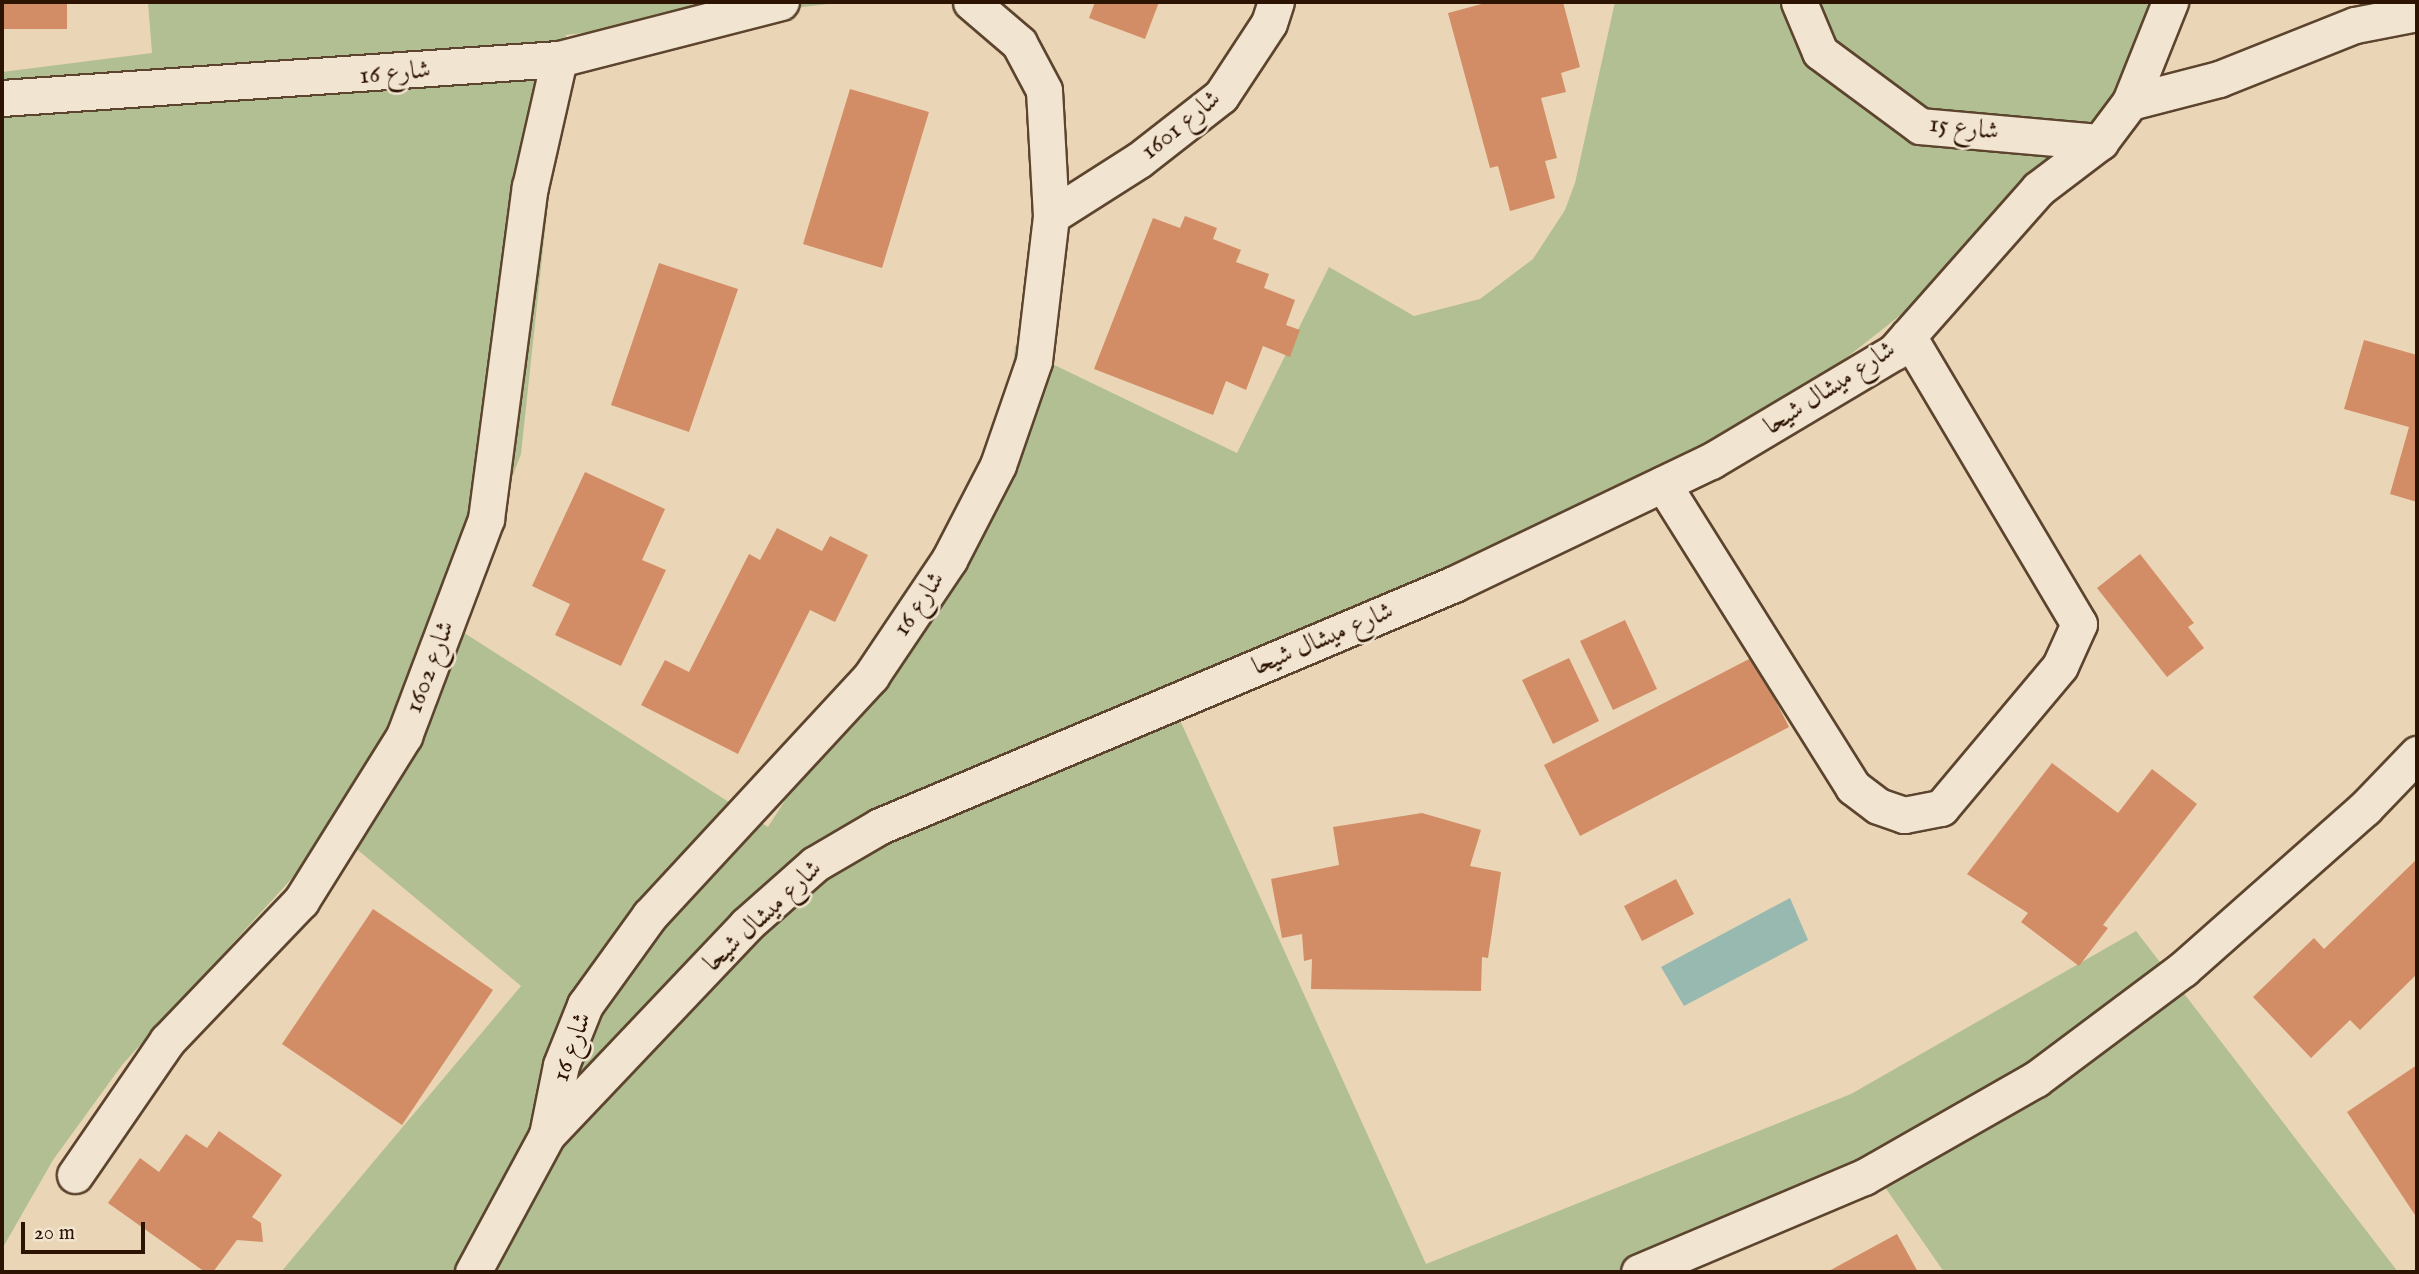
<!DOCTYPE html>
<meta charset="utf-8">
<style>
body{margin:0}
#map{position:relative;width:2419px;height:1274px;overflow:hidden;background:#ead6b6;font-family:"IM FELL English",Amiri,serif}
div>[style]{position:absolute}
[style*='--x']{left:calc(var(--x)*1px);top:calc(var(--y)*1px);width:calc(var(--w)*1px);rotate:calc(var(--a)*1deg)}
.green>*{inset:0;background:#b1bf92}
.water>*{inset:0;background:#98b9b0}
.building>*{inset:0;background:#d28d66}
.roads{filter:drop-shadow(2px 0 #5c442e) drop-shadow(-2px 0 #5c442e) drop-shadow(0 2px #5c442e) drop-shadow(0 -2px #5c442e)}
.street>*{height:35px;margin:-17.5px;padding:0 17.5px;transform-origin:17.5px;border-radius:17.5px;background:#f1e4d0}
span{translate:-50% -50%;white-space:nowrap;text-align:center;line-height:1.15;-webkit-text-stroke:5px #f1e4d0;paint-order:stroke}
.street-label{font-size:26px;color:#2d1301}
.frame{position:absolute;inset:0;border:4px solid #2d1301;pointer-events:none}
.scale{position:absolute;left:21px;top:1222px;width:124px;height:32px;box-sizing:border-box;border:4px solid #2d1301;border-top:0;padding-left:9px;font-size:21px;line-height:24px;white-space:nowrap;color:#2d1301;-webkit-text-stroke:5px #f1e4d0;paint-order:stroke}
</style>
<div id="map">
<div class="green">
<div style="clip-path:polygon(148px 2px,845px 2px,566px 35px,521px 454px,455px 627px,768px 827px,1004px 458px,1015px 346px,1237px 453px,1329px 267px,1414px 316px,1480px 299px,1533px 259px,1565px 210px,1575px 183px,1615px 2px,2159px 2px,2132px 86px,1945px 280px,1813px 384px,1671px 472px,1165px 687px,1426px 1264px,1851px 1094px,2136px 931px,2398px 1272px,1944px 1272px,1871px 1167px,1629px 1272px,281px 1272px,521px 986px,335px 831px,122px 1065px,53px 1160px,2px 1249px,2px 72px,152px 53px)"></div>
</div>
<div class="water">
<div style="clip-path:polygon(1790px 898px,1808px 940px,1684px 1006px,1661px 967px)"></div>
</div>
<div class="building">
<div style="clip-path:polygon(2px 2px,67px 2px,67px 29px,2px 29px)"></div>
<div style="clip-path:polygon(1095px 2px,1159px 2px,1145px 39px,1089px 18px)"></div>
<div style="clip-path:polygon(1489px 2px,1563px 2px,1580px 67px,1561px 73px,1566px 92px,1541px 98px,1557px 158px,1545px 161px,1555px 198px,1510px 211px,1498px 166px,1490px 168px,1448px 13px)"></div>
<div style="clip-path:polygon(850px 89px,929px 112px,882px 268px,803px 244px)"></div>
<div style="clip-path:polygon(1185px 216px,1217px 228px,1213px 239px,1241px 250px,1236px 262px,1269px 274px,1264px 288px,1295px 300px,1286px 325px,1300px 330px,1290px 357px,1263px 346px,1246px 390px,1226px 381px,1213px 415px,1094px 369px,1153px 218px,1180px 228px)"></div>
<div style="clip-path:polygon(659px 263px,738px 289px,689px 432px,611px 405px)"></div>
<div style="clip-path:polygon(2364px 340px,2417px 355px,2417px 502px,2390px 494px,2409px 427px,2344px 409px)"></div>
<div style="clip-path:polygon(585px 472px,665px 509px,642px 560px,666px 570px,621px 666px,555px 635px,570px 604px,532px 586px)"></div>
<div style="clip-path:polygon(777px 528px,822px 551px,830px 536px,868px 555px,835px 622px,810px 610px,738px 754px,641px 705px,665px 660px,689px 672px,749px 554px,760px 560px)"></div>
<div style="clip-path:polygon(2140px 554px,2194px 623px,2188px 627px,2204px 648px,2167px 677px,2097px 588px)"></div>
<div style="clip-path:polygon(1625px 620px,1657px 689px,1613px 710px,1580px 641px)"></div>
<div style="clip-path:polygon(1753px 657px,1789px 727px,1580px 836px,1544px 765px)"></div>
<div style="clip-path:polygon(1569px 658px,1599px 721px,1553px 744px,1522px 680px)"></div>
<div style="clip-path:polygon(2052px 763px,2118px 813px,2152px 769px,2197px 804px,2103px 925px,2108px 928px,2079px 966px,2021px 922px,2028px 913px,1967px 874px)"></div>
<div style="clip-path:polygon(1422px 813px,1481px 830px,1470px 866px,1501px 872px,1488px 958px,1482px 957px,1481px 991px,1311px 989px,1312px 959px,1304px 961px,1302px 934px,1282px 938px,1271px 879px,1339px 865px,1333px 827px)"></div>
<div style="clip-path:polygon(2417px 859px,2417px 974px,2360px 1030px,2350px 1020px,2311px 1058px,2253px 997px,2314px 938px,2324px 949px)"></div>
<div style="clip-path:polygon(1676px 879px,1694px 914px,1642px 941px,1624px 906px)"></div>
<div style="clip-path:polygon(373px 909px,493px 990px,402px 1125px,282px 1044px)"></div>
<div style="clip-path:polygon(2417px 1065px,2417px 1218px,2347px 1112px)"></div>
<div style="clip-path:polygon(219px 1131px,282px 1175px,252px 1217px,261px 1223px,263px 1242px,237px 1240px,213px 1272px,205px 1272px,108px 1203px,140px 1158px,159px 1172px,186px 1134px,207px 1148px)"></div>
<div style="clip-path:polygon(1897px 1234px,1918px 1272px,1827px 1272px)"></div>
</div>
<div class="roads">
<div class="street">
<div style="--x:1799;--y:2;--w:54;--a:67.2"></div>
<div style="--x:1820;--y:52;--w:124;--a:36.5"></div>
<div style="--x:1920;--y:126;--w:181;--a:5.1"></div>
<div style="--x:2;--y:98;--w:558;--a:-4.01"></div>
<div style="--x:559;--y:59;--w:229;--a:-14.4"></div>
<div style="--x:2130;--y:102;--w:92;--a:-14.5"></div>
<div style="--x:2219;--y:79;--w:146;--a:-21.7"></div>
<div style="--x:2355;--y:25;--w:63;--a:-11"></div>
<div style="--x:1051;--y:216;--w:104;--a:-32.5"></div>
<div style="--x:1139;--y:160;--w:104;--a:-38"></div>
<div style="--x:1221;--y:96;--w:87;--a:-56.7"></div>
<div style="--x:1269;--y:23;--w:22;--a:-72"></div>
<div style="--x:1663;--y:484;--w:358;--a:57.9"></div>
<div style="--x:1853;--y:787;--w:31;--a:37"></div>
<div style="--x:1878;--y:806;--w:28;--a:19"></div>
<div style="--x:1904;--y:815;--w:38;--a:-11"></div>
<div style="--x:1941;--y:808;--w:185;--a:-50"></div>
<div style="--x:2060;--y:666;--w:46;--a:-65.7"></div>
<div style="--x:2079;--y:624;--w:335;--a:-120.7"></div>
<div style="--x:547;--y:1135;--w:71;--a:-78.7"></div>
<div style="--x:561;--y:1065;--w:65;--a:-68.2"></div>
<div style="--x:585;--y:1005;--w:111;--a:-54.2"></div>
<div style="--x:650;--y:915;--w:326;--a:-47.2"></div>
<div style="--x:871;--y:676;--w:140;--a:-56.1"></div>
<div style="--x:949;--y:560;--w:107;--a:-62.7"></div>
<div style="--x:998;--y:465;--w:110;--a:-70.9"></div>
<div style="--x:1034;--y:361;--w:146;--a:-83.3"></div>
<div style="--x:1051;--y:216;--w:126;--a:-93.2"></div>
<div style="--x:1044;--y:90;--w:53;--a:-118"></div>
<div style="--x:1019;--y:43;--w:63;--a:-139.5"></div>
<div style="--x:75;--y:1175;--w:163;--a:-55.5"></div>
<div style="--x:167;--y:1041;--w:194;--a:-46.3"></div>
<div style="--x:301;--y:901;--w:195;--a:-58"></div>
<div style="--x:404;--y:736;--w:232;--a:-69.3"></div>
<div style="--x:486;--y:519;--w:335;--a:-82.5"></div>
<div style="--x:530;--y:187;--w:131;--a:-77.2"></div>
<div style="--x:473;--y:1272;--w:156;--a:-61.6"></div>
<div style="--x:547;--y:1135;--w:289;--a:-46.5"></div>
<div style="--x:746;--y:925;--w:92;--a:-41.5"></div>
<div style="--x:815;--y:864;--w:75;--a:-30.3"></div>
<div style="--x:880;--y:826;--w:623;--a:-22.86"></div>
<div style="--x:1454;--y:584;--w:285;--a:-25.6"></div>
<div style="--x:1711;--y:461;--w:213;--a:-30.8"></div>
<div style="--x:1894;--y:352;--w:217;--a:-48.5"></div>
<div style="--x:2038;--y:189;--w:78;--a:-37.2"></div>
<div style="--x:2100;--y:142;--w:50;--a:-53.1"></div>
<div style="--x:2130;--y:102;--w:108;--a:-68.2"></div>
<div style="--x:1639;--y:1272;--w:244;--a:-22.9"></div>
<div style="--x:1864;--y:1177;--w:198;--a:-29.7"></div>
<div style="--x:2036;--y:1079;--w:184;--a:-36.8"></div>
<div style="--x:2183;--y:969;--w:243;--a:-41.5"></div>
<div style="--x:2365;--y:808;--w:75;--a:-46.1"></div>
</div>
</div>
<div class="street-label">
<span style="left:395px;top:73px;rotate:-5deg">شارع 16</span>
<span style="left:1181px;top:125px;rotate:-39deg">شارع 1601</span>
<span style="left:1964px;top:128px;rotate:7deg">شارع 15</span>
<span style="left:1830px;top:388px;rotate:-33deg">شارع ميشال شيحا</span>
<span style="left:919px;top:604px;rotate:-56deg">شارع 16</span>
<span style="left:1323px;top:639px;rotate:-23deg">شارع ميشال شيحا</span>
<span style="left:430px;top:667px;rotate:-69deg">شارع 1602</span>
<span style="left:763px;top:916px;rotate:-43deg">شارع ميشال شيحا</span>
<span style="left:572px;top:1047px;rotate:-70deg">شارع 16</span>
</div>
<div class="frame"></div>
<div class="scale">20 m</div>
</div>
